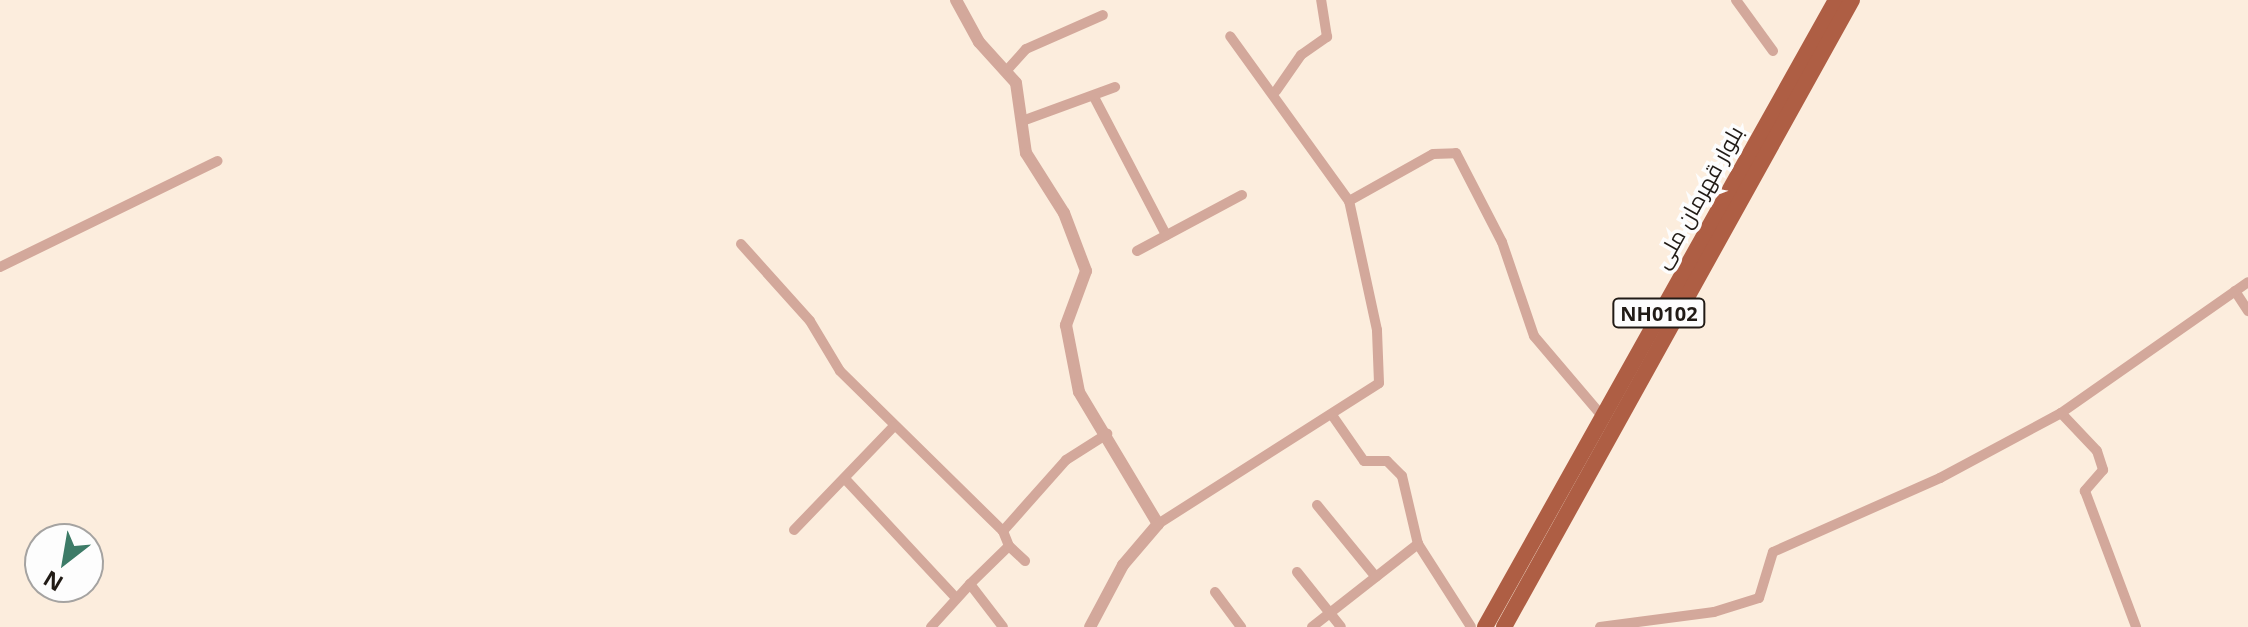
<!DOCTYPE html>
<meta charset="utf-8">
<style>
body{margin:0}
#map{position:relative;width:2248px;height:627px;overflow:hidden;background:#fceddd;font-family:"Open Sans",Cairo,sans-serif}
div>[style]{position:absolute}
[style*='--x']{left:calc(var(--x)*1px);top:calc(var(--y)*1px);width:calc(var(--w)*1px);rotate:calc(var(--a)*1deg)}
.minor>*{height:10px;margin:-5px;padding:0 5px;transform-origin:5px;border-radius:5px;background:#d3a89b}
.tertiary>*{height:12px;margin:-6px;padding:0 6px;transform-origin:6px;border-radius:6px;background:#d3a89b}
.trunk>*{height:16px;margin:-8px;padding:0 8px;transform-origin:8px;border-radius:8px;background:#ae5e44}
span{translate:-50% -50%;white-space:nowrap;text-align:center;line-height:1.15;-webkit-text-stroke:7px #fdfdfd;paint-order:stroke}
.shield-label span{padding:2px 6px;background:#fdfdfd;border:2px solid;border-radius:6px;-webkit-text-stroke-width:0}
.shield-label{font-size:20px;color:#211b16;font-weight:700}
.street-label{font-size:22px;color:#211b16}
.north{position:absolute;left:24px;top:523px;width:80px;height:80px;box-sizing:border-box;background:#fdfdfd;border:2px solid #a5a3a1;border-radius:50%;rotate:211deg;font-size:22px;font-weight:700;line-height:32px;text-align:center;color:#211b16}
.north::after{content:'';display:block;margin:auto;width:28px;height:36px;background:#3d7b67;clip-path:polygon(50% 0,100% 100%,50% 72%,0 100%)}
</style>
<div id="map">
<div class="minor">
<div style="--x:1736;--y:0;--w:63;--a:54"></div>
<div style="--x:1008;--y:69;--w:27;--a:-48"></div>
<div style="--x:1026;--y:49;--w:84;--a:-23.8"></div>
<div style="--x:1276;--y:91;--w:44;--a:-55.2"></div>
<div style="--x:1301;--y:55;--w:32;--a:-35"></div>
<div style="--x:1327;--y:37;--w:37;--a:-99"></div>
<div style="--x:1094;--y:97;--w:156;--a:62.4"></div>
<div style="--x:1025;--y:120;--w:96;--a:-20.1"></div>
<div style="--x:1349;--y:201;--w:96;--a:-29.2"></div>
<div style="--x:1433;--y:154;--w:23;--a:-2"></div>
<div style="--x:1456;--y:153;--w:100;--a:62.7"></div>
<div style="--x:1502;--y:242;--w:99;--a:71.2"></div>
<div style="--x:1534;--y:336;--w:105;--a:49.6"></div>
<div style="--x:741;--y:244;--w:103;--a:48.1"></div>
<div style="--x:810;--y:321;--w:58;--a:59"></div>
<div style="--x:840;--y:371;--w:228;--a:44.5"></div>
<div style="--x:1137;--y:251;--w:119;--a:-28.1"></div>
<div style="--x:0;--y:267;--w:242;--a:-26"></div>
<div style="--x:2235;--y:291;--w:24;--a:57"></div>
<div style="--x:2061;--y:413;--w:52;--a:46.5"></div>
<div style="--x:2097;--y:451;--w:20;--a:72"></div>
<div style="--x:2103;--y:470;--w:28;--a:131"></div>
<div style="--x:2085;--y:491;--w:145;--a:69.4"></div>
<div style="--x:1332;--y:415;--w:56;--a:55.2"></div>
<div style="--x:1364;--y:461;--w:23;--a:0"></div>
<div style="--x:1387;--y:461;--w:21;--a:45"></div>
<div style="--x:1402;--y:476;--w:70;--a:76.8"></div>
<div style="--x:1418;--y:544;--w:98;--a:57.4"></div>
<div style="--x:847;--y:481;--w:158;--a:47"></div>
<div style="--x:1317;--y:505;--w:93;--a:50.7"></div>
<div style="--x:1158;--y:524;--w:262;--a:-32.5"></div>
<div style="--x:1379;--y:383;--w:53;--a:-92.2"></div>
<div style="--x:1377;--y:330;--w:132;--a:-102.2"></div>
<div style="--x:1349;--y:201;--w:203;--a:-125.8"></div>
<div style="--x:794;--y:530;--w:144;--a:-46.1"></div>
<div style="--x:1009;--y:546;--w:22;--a:43"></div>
<div style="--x:1297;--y:572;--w:70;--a:51.3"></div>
<div style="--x:970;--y:584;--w:54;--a:-44.3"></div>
<div style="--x:1009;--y:546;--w:16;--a:-112"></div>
<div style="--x:1003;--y:531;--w:95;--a:-48.4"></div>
<div style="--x:1066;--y:460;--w:49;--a:-32.4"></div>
<div style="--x:1215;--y:592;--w:44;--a:53.4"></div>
<div style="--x:931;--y:627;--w:58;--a:-47.8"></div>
<div style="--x:970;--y:584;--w:54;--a:52.5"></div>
<div style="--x:1312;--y:627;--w:135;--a:-38.1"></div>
<div style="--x:1600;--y:627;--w:115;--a:-7.5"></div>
<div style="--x:1714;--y:612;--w:47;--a:-17.3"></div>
<div style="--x:1759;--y:598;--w:48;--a:-73.1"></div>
<div style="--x:1773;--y:552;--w:183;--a:-23.9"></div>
<div style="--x:1940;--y:478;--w:137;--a:-28.2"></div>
<div style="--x:2061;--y:413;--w:228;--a:-35"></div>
</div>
<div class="tertiary">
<div style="--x:956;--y:0;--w:48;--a:61.3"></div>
<div style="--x:979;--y:42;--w:55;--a:47.9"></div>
<div style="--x:1016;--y:83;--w:71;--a:81.9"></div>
<div style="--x:1026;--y:153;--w:71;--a:57.7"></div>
<div style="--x:1064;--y:213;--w:62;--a:69.2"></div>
<div style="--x:1086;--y:271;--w:58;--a:110.3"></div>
<div style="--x:1066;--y:325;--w:68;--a:79"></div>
<div style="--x:1079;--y:392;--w:154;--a:59.1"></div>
<div style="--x:1158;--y:524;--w:54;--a:130.5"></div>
<div style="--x:1123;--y:565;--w:70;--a:118"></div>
</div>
<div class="trunk">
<div style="--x:1485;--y:627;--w:719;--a:-60.76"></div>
<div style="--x:1504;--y:627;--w:717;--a:-60.97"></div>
</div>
<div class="shield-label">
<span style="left:1659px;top:313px">NH0102</span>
</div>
<div class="street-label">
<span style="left:1698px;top:197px;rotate:-61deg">بلوار قهرمان ملی</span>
</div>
<div class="north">N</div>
</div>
